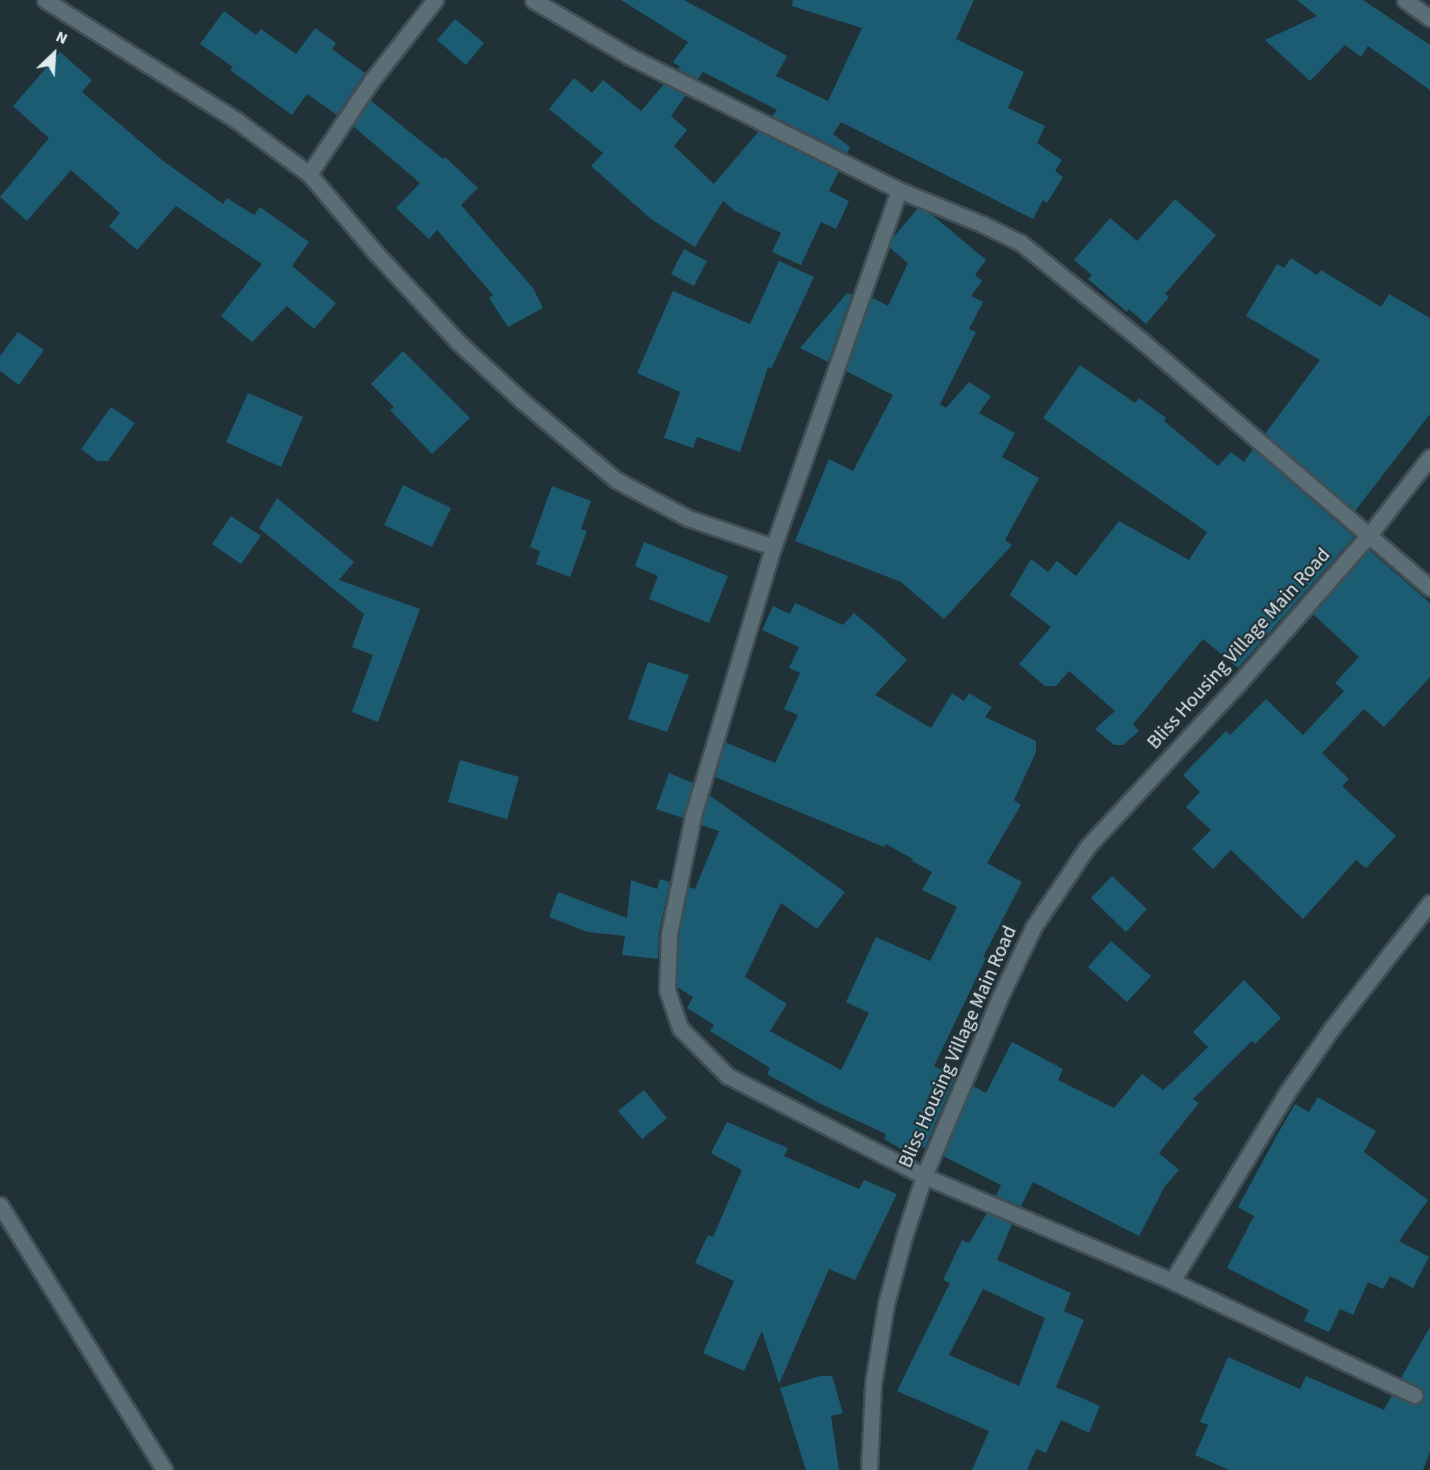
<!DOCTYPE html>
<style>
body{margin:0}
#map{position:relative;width:1430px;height:1470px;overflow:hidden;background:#213138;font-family:"Source Sans 3",sans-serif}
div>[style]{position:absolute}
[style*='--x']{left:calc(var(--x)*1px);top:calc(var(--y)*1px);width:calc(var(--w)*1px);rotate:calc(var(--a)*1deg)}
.building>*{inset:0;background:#1b5c73}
.roads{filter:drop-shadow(2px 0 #414f55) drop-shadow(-2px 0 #414f55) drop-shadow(0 2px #414f55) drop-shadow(0 -2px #414f55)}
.minor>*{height:15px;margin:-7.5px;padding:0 7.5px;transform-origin:7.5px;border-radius:7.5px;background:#5b6d75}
.tertiary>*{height:15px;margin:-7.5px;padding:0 7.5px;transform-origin:7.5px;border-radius:7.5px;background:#5b6d75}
span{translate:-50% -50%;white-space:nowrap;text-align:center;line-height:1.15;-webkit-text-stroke:4.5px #213138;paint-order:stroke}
.street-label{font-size:20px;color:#dfeaee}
.north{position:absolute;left:24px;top:24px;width:60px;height:60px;-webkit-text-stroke:4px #213138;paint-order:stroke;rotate:25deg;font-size:16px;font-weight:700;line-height:24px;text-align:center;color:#dfeaee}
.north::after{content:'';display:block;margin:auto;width:21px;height:27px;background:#dfeaee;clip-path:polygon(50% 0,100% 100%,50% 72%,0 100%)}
</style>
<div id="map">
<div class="building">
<div style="clip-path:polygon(621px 0,684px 0,787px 56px,776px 76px,828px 101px,862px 28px,792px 6px,793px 0,974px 0,956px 39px,1024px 72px,1008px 108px,1045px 126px,1037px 143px,1062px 160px,1055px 171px,1063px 177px,1047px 203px,1043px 200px,1033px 219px,841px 122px,833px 134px,850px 147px,847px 153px,772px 116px,777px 110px,703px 72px,698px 79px,678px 69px,680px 67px,673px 62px,688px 42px)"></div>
<div style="clip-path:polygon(1297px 0,1363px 0,1430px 45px,1430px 90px,1368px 46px,1361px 57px,1345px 45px,1310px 81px,1265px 40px,1317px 16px)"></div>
<div style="clip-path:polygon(224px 11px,256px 35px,261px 29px,296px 54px,315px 28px,336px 43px,332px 49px,365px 73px,337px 115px,307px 94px,292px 115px,230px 70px,233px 67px,200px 44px)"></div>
<div style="clip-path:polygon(455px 19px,484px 43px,466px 65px,437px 40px)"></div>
<div style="clip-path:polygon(60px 52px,92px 80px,82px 92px,162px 160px,223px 204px,227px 198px,254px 215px,260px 207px,309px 242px,292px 266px,336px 303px,314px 329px,287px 306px,252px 342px,221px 316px,262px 264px,176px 206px,137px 250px,109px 226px,120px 213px,71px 170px,27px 221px,0 197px,49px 138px,13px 106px)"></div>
<div style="clip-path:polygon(574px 78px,592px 93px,603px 80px,641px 111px,664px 84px,686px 95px,671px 116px,687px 130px,674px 146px,714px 184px,759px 131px,839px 171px,829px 191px,849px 201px,836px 229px,821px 222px,801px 265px,772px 252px,781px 233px,735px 211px,723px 201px,695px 247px,651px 219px,591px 166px,603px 153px,549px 109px)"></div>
<div style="clip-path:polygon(370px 100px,443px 159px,445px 157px,478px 188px,461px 205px,533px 288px,543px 308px,508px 327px,489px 298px,493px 295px,437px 230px,429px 239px,396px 208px,420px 183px,353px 126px)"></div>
<div style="clip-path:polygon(1175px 199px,1216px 235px,1165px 294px,1169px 297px,1146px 324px,1129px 309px,1127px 312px,1088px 279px,1092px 275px,1074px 260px,1110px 218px,1137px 241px)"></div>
<div style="clip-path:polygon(918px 208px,931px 214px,986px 260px,975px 275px,982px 281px,971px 296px,983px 302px,969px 329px,976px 332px,940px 404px,946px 408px,969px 382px,991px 396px,979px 413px,1015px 433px,1002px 457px,1039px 478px,1005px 540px,1012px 545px,944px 619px,901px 582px,795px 541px,829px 459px,853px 471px,893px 395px,846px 371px,869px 303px,873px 298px,888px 306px,908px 263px,889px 247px,892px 239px)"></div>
<div style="clip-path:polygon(684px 249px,707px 261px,694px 286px,671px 274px)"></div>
<div style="clip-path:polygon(1291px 258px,1317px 275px,1321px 270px,1381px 307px,1389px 294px,1430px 318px,1430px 414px,1355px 511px,1265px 434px,1320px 360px,1246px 316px,1277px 264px,1284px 268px)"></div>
<div style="clip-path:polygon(779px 261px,814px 277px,771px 369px,768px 367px,740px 452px,697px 437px,693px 448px,664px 438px,680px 392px,637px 373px,673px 291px,750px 324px)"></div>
<div style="clip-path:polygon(847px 293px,852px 295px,828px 362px,800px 348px)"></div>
<div style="clip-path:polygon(18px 332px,44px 350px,19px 385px,0 371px,0 356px)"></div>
<div style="clip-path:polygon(403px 351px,470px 418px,432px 454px,390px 410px,394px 407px,371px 384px)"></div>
<div style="clip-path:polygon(1080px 365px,1135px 403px,1139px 398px,1166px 418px,1164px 421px,1218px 466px,1231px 452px,1244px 462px,1253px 449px,1354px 537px,1238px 668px,1203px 639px,1133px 724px,1139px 731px,1123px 745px,1114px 745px,1095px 729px,1115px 711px,1069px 671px,1056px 686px,1045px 686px,1019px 664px,1051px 627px,1010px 595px,1031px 559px,1048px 572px,1057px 561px,1076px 576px,1119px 521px,1189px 560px,1207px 532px,1043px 418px)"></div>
<div style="clip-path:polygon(248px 393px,303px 417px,281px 467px,226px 442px)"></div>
<div style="clip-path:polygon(111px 407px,135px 423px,108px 461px,97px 461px,81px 449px)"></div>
<div style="clip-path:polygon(403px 485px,451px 508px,432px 547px,384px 525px)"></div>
<div style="clip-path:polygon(552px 486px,591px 501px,581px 529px,587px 531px,570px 577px,536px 564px,540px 551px,530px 547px)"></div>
<div style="clip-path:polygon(277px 498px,354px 562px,339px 580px,420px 609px,378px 722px,352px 712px,373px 655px,352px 647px,364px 614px,259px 528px)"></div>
<div style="clip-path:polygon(231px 516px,261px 536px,241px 564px,212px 544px)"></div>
<div style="clip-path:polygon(644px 542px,728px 576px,709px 623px,649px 599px,658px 576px,635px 566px)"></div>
<div style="clip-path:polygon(1369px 550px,1430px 603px,1430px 677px,1384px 727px,1364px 709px,1322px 753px,1349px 779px,1342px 786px,1396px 836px,1366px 868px,1356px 860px,1303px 919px,1231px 850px,1213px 869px,1192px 849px,1211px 830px,1186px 807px,1200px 792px,1183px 775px,1226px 731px,1230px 735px,1266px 699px,1303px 735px,1344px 691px,1335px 683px,1359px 657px,1313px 614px)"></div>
<div style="clip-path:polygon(795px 603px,843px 625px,854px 613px,879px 634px,907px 660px,875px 695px,931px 728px,952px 693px,964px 701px,969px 693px,992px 707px,985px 717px,1036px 741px,1036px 752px,1014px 800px,1021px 805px,987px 863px,1022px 882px,983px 957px,986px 958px,934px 1066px,955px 1077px,925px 1148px,921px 1146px,915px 1157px,884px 1139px,886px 1134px,819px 1103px,767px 1074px,770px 1068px,710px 1031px,714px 1025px,687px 1008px,693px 997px,677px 987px,679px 935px,689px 887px,695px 889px,719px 831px,701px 825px,709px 795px,845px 892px,817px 929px,781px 903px,745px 977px,787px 1004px,770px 1031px,841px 1070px,869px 1013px,846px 1002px,876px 937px,930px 961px,957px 907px,922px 890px,932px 872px,912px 861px,913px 859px,886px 844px,884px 847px,715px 777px,725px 742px,775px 763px,798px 715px,784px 709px,800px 673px,789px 668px,799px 647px,762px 630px,773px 606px,790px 614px)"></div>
<div style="clip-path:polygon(648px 662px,689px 675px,667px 732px,628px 719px)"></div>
<div style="clip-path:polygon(460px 760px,519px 777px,507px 819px,448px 802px)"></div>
<div style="clip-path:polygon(669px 773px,693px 783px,683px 818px,656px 809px)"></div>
<div style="clip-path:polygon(1112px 876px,1147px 909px,1126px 932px,1091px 898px)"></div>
<div style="clip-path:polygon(660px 879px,670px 882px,659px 932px,658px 959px,622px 955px,625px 936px,588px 932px,549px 917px,558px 892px,627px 918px,631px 880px,657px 889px)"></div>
<div style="clip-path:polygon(1111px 941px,1151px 976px,1127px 1002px,1088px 967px)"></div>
<div style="clip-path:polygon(1244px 980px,1281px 1018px,1255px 1044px,1252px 1041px,1193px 1099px,1199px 1103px,1159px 1153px,1179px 1170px,1165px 1186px,1139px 1236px,1033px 1182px,1021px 1206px,996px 1196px,1001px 1185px,943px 1156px,973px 1086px,986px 1093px,1012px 1042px,1063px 1069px,1058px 1080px,1114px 1108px,1142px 1074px,1163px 1090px,1171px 1083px,1208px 1047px,1193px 1032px)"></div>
<div style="clip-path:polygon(644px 1090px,667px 1118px,642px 1139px,618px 1111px)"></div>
<div style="clip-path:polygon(1318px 1097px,1376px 1131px,1364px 1152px,1428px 1200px,1399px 1241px,1429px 1257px,1413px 1288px,1390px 1276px,1383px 1289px,1368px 1282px,1353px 1315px,1340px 1309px,1329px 1332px,1304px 1321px,1309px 1310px,1227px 1268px,1254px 1216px,1238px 1207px,1277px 1135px,1295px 1104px,1309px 1112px)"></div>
<div style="clip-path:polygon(727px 1122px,788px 1148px,784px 1156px,859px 1189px,864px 1180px,897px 1194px,855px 1280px,829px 1269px,779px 1384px,762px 1331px,744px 1371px,703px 1353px,734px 1281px,695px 1263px,708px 1235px,713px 1237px,742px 1170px,711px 1153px)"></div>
<div style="clip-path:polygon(evenodd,987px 1213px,1012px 1224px,997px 1260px,1071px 1293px,1064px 1311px,1084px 1320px,1056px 1387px,1100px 1406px,1089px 1433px,1061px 1420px,1046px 1453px,1036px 1449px,1027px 1470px,972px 1470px,989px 1431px,897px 1391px,950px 1283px,943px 1280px,962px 1240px,969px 1243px,987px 1213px,983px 1289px,1045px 1318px,1019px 1386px,949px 1355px,983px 1289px)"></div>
<div style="clip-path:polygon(1430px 1327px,1430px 1452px,1423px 1470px,1229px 1470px,1195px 1455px,1208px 1425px,1200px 1422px,1228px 1357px,1300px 1389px,1306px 1376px,1384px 1410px,1392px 1395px,1414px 1405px,1423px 1400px,1422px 1389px,1401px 1378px)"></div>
<div style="clip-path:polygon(820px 1376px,832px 1376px,843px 1413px,831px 1416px,839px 1470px,806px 1470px,780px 1388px)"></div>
</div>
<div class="roads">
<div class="minor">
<div style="--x:45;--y:0;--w:226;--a:32.1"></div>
<div style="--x:236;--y:120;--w:91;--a:36.5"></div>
<div style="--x:309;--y:174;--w:102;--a:49.8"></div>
<div style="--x:375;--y:252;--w:121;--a:47.3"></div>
<div style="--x:457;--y:341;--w:87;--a:42.7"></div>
<div style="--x:521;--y:400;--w:124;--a:40.1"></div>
<div style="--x:616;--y:480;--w:81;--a:27.8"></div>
<div style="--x:688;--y:518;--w:90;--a:18.8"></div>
<div style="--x:533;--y:0;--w:111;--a:30.3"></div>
<div style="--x:629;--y:56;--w:301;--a:26.4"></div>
<div style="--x:899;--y:190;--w:90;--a:22.3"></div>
<div style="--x:982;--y:224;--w:43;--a:26"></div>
<div style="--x:1021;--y:243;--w:156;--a:39"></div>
<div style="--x:1142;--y:341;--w:379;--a:40.6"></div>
<div style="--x:1405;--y:0;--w:31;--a:36"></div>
<div style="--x:309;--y:174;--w:113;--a:-56.2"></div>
<div style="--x:372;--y:80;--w:102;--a:-51.8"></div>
<div style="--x:899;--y:190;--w:379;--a:109.4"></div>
<div style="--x:773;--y:547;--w:281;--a:106.6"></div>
<div style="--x:693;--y:816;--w:120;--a:101.5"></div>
<div style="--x:669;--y:934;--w:56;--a:92"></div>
<div style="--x:667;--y:990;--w:40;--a:71.1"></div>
<div style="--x:680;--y:1028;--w:68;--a:45"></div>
<div style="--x:728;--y:1076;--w:220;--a:27"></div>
<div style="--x:924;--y:1176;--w:269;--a:22.9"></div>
<div style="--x:1172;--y:1281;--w:268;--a:25.2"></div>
<div style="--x:0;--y:1205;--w:312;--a:58.2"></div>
<div style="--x:1172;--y:1281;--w:219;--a:-58.6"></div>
<div style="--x:1286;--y:1094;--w:80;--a:-55.1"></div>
<div style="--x:1332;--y:1028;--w:159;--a:-51.9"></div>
</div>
<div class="tertiary">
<div style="--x:869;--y:1470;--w:86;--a:-87.3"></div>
<div style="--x:873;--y:1384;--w:81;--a:-80.8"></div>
<div style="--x:886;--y:1304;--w:69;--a:-75"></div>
<div style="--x:904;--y:1237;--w:64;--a:-71.8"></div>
<div style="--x:924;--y:1176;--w:192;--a:-67"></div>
<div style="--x:999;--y:999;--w:81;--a:-64.4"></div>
<div style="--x:1034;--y:926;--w:97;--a:-56"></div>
<div style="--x:1088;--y:846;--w:221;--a:-47.2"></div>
<div style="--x:1238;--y:684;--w:198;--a:-48.7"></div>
<div style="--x:1369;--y:535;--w:99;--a:-52"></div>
</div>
</div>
<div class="street-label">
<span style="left:1239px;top:649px;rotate:-48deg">Bliss Housing Village Main Road</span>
<span style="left:958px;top:1047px;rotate:-66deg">Bliss Housing Village Main Road</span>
</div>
<div class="north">N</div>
</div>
